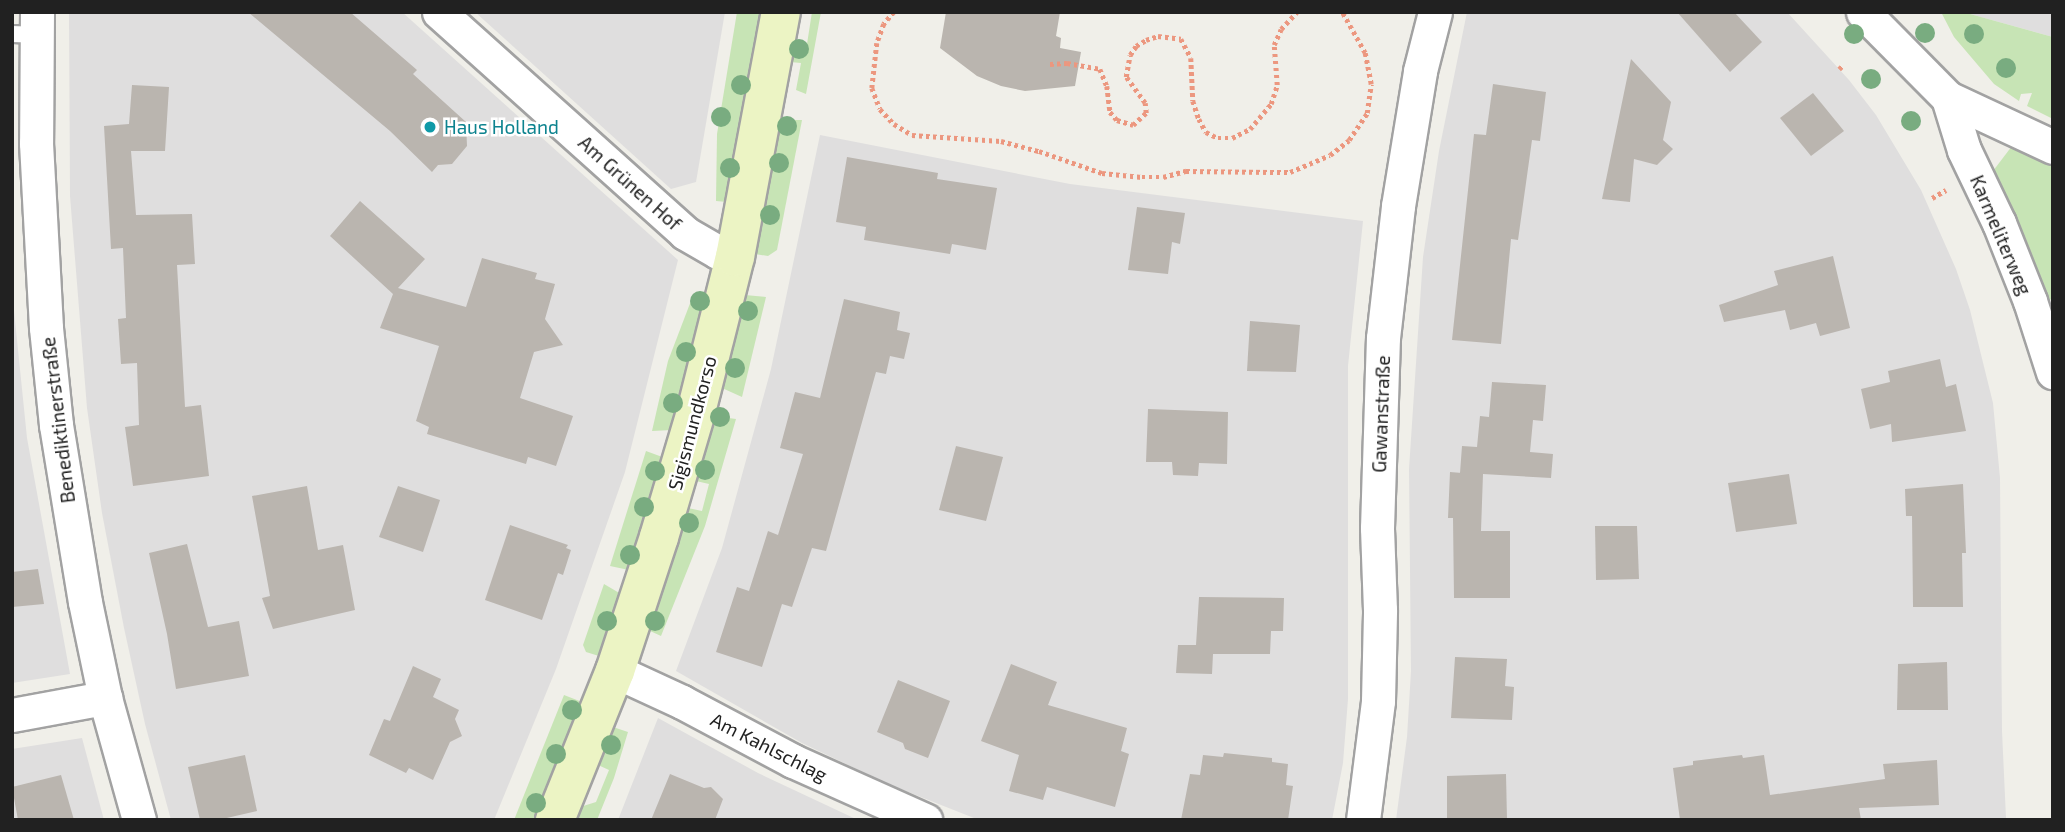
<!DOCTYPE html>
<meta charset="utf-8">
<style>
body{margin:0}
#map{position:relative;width:2065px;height:832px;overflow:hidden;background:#f0efe9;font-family:"Exo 2",sans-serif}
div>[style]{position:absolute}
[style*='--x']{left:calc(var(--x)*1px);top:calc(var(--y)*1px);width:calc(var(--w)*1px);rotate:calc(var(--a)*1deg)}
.residential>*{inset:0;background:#dfdede}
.grass>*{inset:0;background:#c7e4b5}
.building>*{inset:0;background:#bab5af}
.path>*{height:4.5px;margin-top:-2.25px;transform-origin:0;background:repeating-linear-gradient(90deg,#ec977f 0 3.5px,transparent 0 7px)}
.roads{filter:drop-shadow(2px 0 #a2a2a2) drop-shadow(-2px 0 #a2a2a2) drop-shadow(0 2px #a2a2a2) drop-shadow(0 -2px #a2a2a2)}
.lane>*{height:16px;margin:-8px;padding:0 8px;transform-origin:8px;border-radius:8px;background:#fff}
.street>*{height:33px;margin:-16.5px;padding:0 16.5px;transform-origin:16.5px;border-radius:16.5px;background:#fff}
.secondary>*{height:38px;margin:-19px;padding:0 19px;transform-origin:19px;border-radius:19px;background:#ecf4c4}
.trees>*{width:20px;height:20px;margin:-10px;border-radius:50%;background:#79ac80}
.dots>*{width:19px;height:19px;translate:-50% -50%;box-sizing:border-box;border:4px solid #fff;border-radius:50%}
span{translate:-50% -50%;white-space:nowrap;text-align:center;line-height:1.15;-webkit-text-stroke:5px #fff;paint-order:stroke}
.culture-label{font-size:19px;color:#0d838f}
.left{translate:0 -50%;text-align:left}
.street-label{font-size:19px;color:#212121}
.frame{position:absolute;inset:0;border:14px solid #212121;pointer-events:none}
</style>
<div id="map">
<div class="residential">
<div style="clip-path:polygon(69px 12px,402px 12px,678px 260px,625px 472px,556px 669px,494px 820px,171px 820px,145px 724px,124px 628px,102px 513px,87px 408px,70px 196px)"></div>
<div style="clip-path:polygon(475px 12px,725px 12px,696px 182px,671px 189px)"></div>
<div style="clip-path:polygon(1467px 12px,1787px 12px,1849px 80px,1876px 115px,1921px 190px,1956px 269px,1970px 310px,1993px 403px,2000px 478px,2002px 731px,2006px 818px,1396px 820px,1407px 737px,1411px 671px,1409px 469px,1423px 257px,1439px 151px)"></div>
<div style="clip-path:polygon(1963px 12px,2053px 12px,2053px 37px)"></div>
<div style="clip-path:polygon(820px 135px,1070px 184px,1363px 221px,1348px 366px,1348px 699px,1343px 763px,1332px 820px,979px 820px,888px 784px,802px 743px,676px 671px,722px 548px,771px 369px)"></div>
<div style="clip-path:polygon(12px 291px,27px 438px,70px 674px,12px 683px)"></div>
<div style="clip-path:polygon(658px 718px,758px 773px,858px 820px,618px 820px)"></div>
<div style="clip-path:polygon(82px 738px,104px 820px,12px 820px,12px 749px)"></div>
</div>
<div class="grass">
<div style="clip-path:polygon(737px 12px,761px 12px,727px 202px,716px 201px,717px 134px)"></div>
<div style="clip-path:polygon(812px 12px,821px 12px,806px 94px,796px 90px,801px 63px,790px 62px,794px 42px,807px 44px)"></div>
<div style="clip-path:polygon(1941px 12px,1963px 12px,2053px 37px,2053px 119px,2027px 106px,2032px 93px,2021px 94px,2019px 101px,1994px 84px,1954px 37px)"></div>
<div style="clip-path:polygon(781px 120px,802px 120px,777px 250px,768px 256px,755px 254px)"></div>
<div style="clip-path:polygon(2012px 146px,2053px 166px,2053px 299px,2048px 300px,2041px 297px,1993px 171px)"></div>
<div style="clip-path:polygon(694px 293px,707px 297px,672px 430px,652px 431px,668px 361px)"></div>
<div style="clip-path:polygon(745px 295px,766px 297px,742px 397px,722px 388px)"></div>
<div style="clip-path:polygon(714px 416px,736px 419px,705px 526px,661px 636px,648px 630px,688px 508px,702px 511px,709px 484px,696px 481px)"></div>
<div style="clip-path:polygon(646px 451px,665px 458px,629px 570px,610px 566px)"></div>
<div style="clip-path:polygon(604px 584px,621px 594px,599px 656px,586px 652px,583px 645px)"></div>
<div style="clip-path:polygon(564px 695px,582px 702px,544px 797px,534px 820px,514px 820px)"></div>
<div style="clip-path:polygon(613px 727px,628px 732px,614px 778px,597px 820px,575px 820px,580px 807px,596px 802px,609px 770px,598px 765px)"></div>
</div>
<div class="building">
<div style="clip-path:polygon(248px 12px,350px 12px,417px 70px,413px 74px,466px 122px,467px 146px,452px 164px,438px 165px,432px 172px,390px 131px)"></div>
<div style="clip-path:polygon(946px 12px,1060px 12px,1056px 36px,1061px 38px,1060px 48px,1081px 52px,1075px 86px,1025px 91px,1001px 86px,977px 76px,940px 48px)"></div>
<div style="clip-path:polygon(1677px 12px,1734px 12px,1762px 42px,1730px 72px)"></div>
<div style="clip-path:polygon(1631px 59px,1671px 102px,1663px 140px,1673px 149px,1657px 165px,1634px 159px,1630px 202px,1602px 199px)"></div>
<div style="clip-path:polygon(1493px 84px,1546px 92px,1540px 141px,1532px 140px,1518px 240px,1511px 239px,1501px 344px,1452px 340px,1474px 134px,1486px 135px)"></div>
<div style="clip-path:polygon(132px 85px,169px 87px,165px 151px,131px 151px,136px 215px,192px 214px,195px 264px,177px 265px,185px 407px,201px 405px,209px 476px,133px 486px,125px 427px,139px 425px,137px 363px,121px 364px,118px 319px,126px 318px,123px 248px,111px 249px,104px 126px,129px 124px)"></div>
<div style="clip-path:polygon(1813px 93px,1844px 131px,1811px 156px,1780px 118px)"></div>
<div style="clip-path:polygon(847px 157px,938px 173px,937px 179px,997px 188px,986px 250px,952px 244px,950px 254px,864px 240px,866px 227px,836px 222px)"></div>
<div style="clip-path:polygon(360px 201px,425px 259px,398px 288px,466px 307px,482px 258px,537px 273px,535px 279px,555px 284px,545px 319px,563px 345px,534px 352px,520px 398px,573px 416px,556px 466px,528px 457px,526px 464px,427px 434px,429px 427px,416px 421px,439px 346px,380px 328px,393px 294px,330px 236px)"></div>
<div style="clip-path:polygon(1137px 207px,1185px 213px,1180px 244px,1172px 242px,1168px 274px,1128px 270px)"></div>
<div style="clip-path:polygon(1833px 256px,1850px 328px,1820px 336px,1816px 323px,1790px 330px,1785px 310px,1724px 322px,1719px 305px,1778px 285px,1774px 271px)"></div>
<div style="clip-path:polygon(844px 299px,900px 312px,897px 330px,910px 333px,904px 359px,890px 356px,886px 374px,876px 372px,826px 551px,812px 548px,792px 607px,782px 604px,762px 667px,716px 652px,737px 587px,749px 591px,768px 531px,778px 535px,803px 454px,780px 448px,795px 392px,820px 398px)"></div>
<div style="clip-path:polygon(1250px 321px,1300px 325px,1296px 372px,1247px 371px)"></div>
<div style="clip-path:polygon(1940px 359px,1946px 387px,1956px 384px,1966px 431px,1892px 442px,1891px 424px,1870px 429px,1861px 389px,1890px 382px,1888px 371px)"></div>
<div style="clip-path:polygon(1492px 382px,1546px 385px,1543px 421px,1533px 420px,1530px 452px,1553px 454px,1551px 478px,1483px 474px,1481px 531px,1510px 531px,1510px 598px,1454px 598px,1453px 518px,1448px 518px,1450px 472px,1474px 474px,1460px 473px,1462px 446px,1477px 447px,1480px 416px,1489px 417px)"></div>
<div style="clip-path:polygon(1148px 409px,1228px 412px,1227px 464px,1199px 463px,1198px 476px,1173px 475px,1172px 462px,1146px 462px)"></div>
<div style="clip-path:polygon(956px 446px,1003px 457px,986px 521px,939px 510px)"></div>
<div style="clip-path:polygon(1789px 474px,1797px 524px,1736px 532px,1728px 483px)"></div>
<div style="clip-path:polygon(1963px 484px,1966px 553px,1962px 553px,1963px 607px,1913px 607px,1912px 516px,1906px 516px,1905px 489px)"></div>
<div style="clip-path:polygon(307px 486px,318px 550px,343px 545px,355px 610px,273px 629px,262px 598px,270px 596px,252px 496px)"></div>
<div style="clip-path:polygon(398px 486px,440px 500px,423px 552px,379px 537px)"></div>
<div style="clip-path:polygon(510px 525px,568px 545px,566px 548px,571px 550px,563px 575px,558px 573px,542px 620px,485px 600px)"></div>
<div style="clip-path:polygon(1595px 526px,1637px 526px,1639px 579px,1596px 580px)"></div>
<div style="clip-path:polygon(187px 544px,208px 627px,239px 621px,249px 676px,176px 689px,167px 634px,149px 553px)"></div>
<div style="clip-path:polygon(38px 569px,44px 604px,12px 607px,12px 572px)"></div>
<div style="clip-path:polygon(1199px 597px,1284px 598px,1283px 631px,1271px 631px,1270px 654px,1213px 654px,1212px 674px,1176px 673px,1178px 645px,1196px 645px)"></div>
<div style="clip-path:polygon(1455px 657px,1507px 659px,1505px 686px,1514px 687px,1512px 720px,1451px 718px)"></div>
<div style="clip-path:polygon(1947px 662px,1948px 710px,1897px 710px,1898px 664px)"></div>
<div style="clip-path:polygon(1011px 664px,1057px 682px,1048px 705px,1127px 728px,1121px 751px,1129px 754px,1115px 807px,1047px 787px,1043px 800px,1009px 791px,1019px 755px,981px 741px)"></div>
<div style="clip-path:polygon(413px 666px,441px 679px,433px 697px,459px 710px,455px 719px,462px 736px,450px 742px,433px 780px,409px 768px,406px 773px,369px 755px,384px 719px,390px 721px)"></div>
<div style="clip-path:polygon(898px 680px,950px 701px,928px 758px,905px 749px,903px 743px,877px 732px)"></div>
<div style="clip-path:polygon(1224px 753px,1272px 758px,1272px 762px,1288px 764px,1286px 785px,1293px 786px,1288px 820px,1181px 820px,1190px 774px,1200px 775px,1203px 755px,1223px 757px)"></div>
<div style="clip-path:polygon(245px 755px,257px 811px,218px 820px,200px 820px,188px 767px)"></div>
<div style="clip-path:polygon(1742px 755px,1743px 758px,1764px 755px,1770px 795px,1885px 779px,1883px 764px,1937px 760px,1939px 805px,1859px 808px,1861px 820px,1680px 820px,1673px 768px,1693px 765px,1693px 761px)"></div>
<div style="clip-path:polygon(670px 774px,704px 788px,711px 787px,723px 799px,715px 820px,651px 820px)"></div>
<div style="clip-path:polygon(1506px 774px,1507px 820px,1447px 820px,1447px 776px)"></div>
<div style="clip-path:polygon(61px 775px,74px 820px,18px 820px,12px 787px)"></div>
</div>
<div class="path">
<div style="--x:894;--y:12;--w:16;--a:130"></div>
<div style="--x:884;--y:24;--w:20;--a:110"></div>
<div style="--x:877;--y:43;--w:45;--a:96.3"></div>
<div style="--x:872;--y:88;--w:22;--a:69"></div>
<div style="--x:880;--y:109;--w:21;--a:47"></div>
<div style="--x:894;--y:124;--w:21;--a:31"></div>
<div style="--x:912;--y:135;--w:89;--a:3.9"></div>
<div style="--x:1001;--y:141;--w:39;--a:15"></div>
<div style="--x:1039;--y:151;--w:67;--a:19.2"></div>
<div style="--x:1102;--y:173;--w:40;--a:5.7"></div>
<div style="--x:1142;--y:177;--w:21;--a:0"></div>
<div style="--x:1163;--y:177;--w:24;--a:-15"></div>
<div style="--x:1186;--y:171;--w:104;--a:0.6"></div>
<div style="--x:1290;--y:172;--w:43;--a:-23"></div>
<div style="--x:1330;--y:155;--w:24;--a:-38"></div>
<div style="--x:1349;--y:140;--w:32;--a:-56"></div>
<div style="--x:1367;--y:113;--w:29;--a:-82"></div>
<div style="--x:1371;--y:84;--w:32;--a:-101"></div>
<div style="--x:1365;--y:53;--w:47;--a:-119.3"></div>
<div style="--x:1050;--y:64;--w:17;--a:-3"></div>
<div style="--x:1067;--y:63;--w:34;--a:10"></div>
<div style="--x:1100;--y:69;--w:18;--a:68"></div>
<div style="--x:1107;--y:86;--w:26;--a:83"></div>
<div style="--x:1110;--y:112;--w:11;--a:49"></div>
<div style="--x:1117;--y:120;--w:17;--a:17"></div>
<div style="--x:1133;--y:125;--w:18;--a:-43"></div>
<div style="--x:1146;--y:113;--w:10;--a:-96"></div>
<div style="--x:1145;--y:103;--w:32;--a:-126"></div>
<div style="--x:1126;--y:77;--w:22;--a:-80"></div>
<div style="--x:1130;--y:55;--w:11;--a:-56"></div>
<div style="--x:1136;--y:46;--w:12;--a:-31"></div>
<div style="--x:1146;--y:40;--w:13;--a:-18"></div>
<div style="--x:1158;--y:36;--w:23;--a:7"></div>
<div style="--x:1181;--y:39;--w:21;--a:62"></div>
<div style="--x:1191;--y:58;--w:43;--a:87.3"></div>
<div style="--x:1193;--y:101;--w:19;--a:72"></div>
<div style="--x:1199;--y:119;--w:15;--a:62"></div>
<div style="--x:1206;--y:132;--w:13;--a:27"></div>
<div style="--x:1218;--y:138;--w:14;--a:0"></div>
<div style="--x:1232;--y:138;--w:20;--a:-27"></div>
<div style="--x:1250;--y:129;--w:33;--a:-50"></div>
<div style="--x:1271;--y:104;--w:20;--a:-72"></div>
<div style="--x:1277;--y:85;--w:40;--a:-94.3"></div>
<div style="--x:1274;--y:45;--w:17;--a:-66"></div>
<div style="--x:1281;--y:29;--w:23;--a:-47"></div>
<div style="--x:1839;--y:69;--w:6;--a:-45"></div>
<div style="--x:1932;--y:198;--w:16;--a:-30"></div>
</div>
<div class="roads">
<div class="lane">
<div style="--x:12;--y:34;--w:25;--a:2"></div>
</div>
<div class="street">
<div style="--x:37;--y:12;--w:131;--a:90.4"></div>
<div style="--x:36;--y:143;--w:185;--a:86.9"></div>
<div style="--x:46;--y:328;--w:98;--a:84.1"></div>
<div style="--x:56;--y:425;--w:179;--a:80.7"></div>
<div style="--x:85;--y:602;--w:98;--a:78.2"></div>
<div style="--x:105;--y:698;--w:127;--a:74.4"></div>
<div style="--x:439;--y:12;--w:331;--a:41.9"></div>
<div style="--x:685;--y:233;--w:38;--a:30"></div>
<div style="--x:718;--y:252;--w:18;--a:16"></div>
<div style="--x:1863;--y:12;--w:121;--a:45.3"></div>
<div style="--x:1948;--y:98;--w:116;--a:25"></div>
<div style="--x:1948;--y:98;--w:54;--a:72.9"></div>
<div style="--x:1964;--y:150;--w:81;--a:64.4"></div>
<div style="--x:1999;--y:223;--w:84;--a:68.3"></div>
<div style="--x:2030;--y:301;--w:75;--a:72.1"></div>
<div style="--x:615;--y:671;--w:74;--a:24.8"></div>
<div style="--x:682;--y:702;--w:126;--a:28"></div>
<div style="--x:793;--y:761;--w:145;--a:24.1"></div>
<div style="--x:12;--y:715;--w:95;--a:-10.4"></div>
<div style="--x:1363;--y:820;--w:120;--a:-82.8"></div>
<div style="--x:1378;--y:701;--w:91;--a:-88.7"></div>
<div style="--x:1380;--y:610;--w:82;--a:-92.1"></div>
<div style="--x:1377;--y:528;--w:190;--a:-88.2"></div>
<div style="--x:1383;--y:338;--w:133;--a:-83.5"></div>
<div style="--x:1398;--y:206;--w:137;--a:-80.7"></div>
<div style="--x:1420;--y:71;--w:61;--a:-75.7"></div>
</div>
<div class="secondary">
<div style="--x:555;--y:820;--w:161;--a:-68.1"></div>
<div style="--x:615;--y:671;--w:141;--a:-71.8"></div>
<div style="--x:659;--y:537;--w:130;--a:-73.5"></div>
<div style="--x:696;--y:412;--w:160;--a:-75.9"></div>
<div style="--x:735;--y:257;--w:249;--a:-79.4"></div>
</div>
</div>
<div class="trees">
<div style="left:1925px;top:33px"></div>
<div style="left:1854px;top:34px"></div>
<div style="left:1974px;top:34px"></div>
<div style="left:799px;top:49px"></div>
<div style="left:2006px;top:68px"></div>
<div style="left:1871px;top:79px"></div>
<div style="left:741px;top:85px"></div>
<div style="left:721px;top:117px"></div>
<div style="left:1911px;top:121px"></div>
<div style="left:787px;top:126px"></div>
<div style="left:779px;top:163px"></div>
<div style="left:730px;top:168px"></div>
<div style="left:770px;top:215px"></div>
<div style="left:700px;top:301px"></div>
<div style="left:748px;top:311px"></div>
<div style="left:686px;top:352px"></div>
<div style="left:735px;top:368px"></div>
<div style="left:673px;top:403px"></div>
<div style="left:720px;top:417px"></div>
<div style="left:705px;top:470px"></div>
<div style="left:655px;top:471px"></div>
<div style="left:644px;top:507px"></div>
<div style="left:689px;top:523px"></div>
<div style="left:630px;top:555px"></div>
<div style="left:607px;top:621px"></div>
<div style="left:655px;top:621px"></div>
<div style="left:572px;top:710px"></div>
<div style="left:611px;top:745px"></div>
<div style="left:556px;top:754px"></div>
<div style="left:536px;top:803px"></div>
</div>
<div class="dots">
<div style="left:430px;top:127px;background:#0f9aa8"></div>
</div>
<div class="culture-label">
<span class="left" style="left:444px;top:127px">Haus Holland</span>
</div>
<div class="street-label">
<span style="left:630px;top:183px;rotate:42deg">Am Grünen Hof</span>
<span style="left:2001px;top:235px;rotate:67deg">Karmeliterweg</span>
<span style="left:1381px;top:414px;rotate:-88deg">Gawanstraße</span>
<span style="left:58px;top:420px;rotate:-97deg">Benediktinerstraße</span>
<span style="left:692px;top:423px;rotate:-75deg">Sigismundkorso</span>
<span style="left:769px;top:747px;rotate:27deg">Am Kahlschlag</span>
</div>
<div class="frame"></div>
</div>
